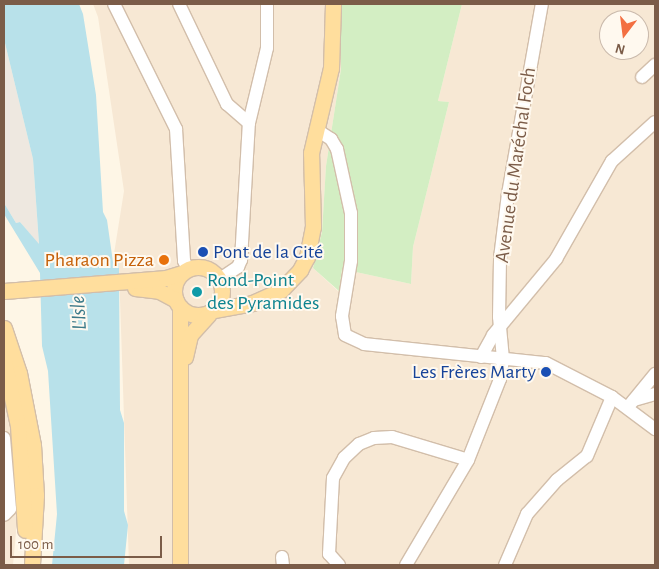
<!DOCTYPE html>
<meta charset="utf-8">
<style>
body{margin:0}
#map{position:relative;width:659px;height:569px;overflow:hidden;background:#fef6e6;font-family:"Alegreya Sans",sans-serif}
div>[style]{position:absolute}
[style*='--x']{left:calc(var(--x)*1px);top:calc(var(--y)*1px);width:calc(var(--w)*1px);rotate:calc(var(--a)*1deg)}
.residential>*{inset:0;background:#f7e8d4}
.industrial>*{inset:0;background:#eee8e0}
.green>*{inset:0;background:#d3eec3}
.water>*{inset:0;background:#b8e1ea}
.roads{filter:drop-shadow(1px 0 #d2beaa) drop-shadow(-1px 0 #d2beaa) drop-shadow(0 1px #d2beaa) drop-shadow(0 -1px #d2beaa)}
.minor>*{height:12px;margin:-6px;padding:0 6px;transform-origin:6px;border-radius:6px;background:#fff}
.major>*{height:15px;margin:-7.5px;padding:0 7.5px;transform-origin:7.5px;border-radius:7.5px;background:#ffde9d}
.major>.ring{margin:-7.5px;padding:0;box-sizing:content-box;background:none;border:15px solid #ffde9d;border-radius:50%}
.dots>*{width:14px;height:14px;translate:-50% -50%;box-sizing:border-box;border:2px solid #fff9ef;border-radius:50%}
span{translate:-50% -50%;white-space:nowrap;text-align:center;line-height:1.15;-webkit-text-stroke:4px #fff9ef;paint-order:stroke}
.street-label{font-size:20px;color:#7b5c48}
.transit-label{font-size:20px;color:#164399}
.left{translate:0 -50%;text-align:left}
.right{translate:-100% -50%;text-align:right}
.food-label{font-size:20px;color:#c56008}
.culture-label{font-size:20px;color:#0d838f}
.water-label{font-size:21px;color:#3c7a89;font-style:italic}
.frame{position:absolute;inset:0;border:5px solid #7b5c48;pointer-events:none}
.north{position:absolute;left:599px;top:10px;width:50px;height:50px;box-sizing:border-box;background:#fff9ef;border:1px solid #cabaac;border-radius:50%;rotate:195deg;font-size:14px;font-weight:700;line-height:20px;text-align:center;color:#7b5c48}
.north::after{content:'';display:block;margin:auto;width:18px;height:22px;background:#f36f41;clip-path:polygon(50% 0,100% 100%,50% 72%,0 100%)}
.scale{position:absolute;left:10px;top:536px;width:152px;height:22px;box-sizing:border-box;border:2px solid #7b5c48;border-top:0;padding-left:6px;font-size:15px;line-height:18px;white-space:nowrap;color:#7b5c48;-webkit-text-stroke:4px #fff9ef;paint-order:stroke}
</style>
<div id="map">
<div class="residential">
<div style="clip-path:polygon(evenodd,93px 4px,341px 4px,341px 69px,326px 166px,322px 232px,313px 268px,338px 291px,342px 269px,411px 284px,413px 247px,449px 102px,438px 101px,462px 4px,655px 4px,655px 565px,129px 565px,119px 270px,118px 263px,113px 260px,124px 191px,98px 17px,93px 4px,609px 20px,639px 20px,639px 50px,609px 50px,609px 20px)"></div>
<div style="clip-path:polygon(4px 383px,13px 428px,18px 510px,13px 565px,4px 565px)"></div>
</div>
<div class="industrial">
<div style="clip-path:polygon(4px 39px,33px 159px,39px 245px,20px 222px,16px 223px,4px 203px)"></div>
</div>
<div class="green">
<div style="clip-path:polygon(341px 4px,462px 4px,438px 101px,449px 102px,413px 247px,411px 284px,342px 269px,339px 291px,313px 268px,322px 232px,326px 166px,341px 69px)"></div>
</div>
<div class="water">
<div style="clip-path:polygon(4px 4px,79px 4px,83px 14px,96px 95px,103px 212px,107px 220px,113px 262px,119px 263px,119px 270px,120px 410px,124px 423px,124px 511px,128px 525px,124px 565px,52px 565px,57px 514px,48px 371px,42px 346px,40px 273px,4px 214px,4px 203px,16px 223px,20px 222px,39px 244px,33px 159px,4px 39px)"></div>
</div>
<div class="roads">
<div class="minor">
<div style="--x:114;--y:4;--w:140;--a:63.6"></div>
<div style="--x:176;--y:129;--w:132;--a:86.5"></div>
<div style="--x:184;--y:261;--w:9;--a:63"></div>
<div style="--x:179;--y:4;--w:111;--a:64.4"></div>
<div style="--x:227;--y:104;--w:29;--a:41"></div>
<div style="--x:642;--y:77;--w:18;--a:-43"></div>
<div style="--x:317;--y:130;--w:17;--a:33"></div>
<div style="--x:331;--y:139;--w:12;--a:59"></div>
<div style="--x:337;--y:149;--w:66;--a:77.7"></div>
<div style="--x:351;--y:213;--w:48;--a:90"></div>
<div style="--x:351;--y:261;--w:56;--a:99.3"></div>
<div style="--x:342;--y:316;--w:19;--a:81"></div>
<div style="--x:345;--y:335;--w:21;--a:25"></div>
<div style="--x:364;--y:344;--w:183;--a:6"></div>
<div style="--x:546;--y:363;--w:74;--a:27.3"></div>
<div style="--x:612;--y:397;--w:54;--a:36.7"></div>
<div style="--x:220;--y:279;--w:22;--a:-34"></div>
<div style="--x:238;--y:267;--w:8;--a:-67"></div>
<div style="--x:241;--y:260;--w:137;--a:-86.7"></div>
<div style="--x:249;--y:123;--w:77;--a:-76.5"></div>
<div style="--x:267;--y:48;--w:44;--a:-90"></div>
<div style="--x:481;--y:357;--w:25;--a:-61"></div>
<div style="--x:493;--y:335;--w:99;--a:-50.3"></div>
<div style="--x:556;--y:259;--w:113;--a:-60.3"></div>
<div style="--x:612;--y:161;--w:58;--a:-42.2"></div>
<div style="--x:634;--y:400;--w:22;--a:-16"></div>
<div style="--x:628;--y:407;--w:43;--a:-50.7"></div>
<div style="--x:4;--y:438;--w:71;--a:85.2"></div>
<div style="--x:10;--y:509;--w:8;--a:135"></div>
<div style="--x:282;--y:557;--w:8;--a:83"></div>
<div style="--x:339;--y:565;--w:15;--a:-132"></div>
<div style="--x:329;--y:554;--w:76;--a:-87"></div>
<div style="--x:333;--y:478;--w:23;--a:-61"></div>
<div style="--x:344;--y:458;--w:21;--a:-43"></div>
<div style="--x:359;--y:444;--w:16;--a:-22"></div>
<div style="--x:374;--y:438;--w:18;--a:-3"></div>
<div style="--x:392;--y:437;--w:79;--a:16.8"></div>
<div style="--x:406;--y:565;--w:122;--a:-59.4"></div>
<div style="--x:468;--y:460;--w:87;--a:-68.4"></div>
<div style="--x:500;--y:379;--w:20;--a:-81"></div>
<div style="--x:503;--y:359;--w:42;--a:-95.4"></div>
<div style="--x:499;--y:317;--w:59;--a:-89"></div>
<div style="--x:500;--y:258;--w:64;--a:-82.9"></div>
<div style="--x:508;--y:194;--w:193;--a:-79.9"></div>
<div style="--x:505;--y:565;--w:56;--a:-66.7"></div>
<div style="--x:527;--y:514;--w:45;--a:-48.6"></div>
<div style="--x:557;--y:480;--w:38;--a:-39"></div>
<div style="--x:587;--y:456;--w:64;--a:-67"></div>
</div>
<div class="major">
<div class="ring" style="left:174px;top:267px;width:33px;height:33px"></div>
<div style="--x:135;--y:288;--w:24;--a:7"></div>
<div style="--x:159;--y:291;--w:19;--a:28"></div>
<div style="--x:4;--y:291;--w:163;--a:-4.6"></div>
<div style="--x:166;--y:278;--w:17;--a:-17"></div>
<div style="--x:180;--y:307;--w:258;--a:90"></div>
<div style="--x:214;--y:310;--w:39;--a:-10"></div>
<div style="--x:252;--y:303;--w:32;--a:-24"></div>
<div style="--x:281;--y:290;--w:28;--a:-46"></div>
<div style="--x:300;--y:270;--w:15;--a:-62"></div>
<div style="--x:307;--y:257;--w:31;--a:-79"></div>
<div style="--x:313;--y:227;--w:74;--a:-91.5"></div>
<div style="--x:311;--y:153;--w:87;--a:-76.8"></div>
<div style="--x:331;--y:68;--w:64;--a:-88.2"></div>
<div style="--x:4;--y:328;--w:47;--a:71.6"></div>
<div style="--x:19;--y:373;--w:73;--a:79"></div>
<div style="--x:33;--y:445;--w:50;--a:86.6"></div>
<div style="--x:36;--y:495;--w:70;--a:93.3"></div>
<div style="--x:185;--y:357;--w:23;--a:-77"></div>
<div style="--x:190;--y:335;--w:28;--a:-48"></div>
<div style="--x:4;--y:361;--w:66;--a:77.8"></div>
<div style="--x:18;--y:426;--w:104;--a:86.1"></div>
</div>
</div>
<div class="dots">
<div style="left:203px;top:252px;background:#1a4fb4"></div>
<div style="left:164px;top:260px;background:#e8710a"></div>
<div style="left:197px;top:292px;background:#0f9aa8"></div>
<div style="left:546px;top:372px;background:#1a4fb4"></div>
</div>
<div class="street-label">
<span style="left:516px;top:165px;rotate:-82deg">Avenue du Maréchal Foch</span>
</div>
<div class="transit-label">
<span class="left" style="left:213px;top:252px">Pont de la Cité</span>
<span class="right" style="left:536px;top:372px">Les Frères Marty</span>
</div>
<div class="food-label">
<span class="right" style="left:154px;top:260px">Pharaon Pizza</span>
</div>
<div class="culture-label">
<span class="left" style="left:207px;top:292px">Rond-Point<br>des Pyramides</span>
</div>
<div class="water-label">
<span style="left:79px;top:313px;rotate:-94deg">L'Isle</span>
</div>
<div class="frame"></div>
<div class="north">N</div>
<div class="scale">100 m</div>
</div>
